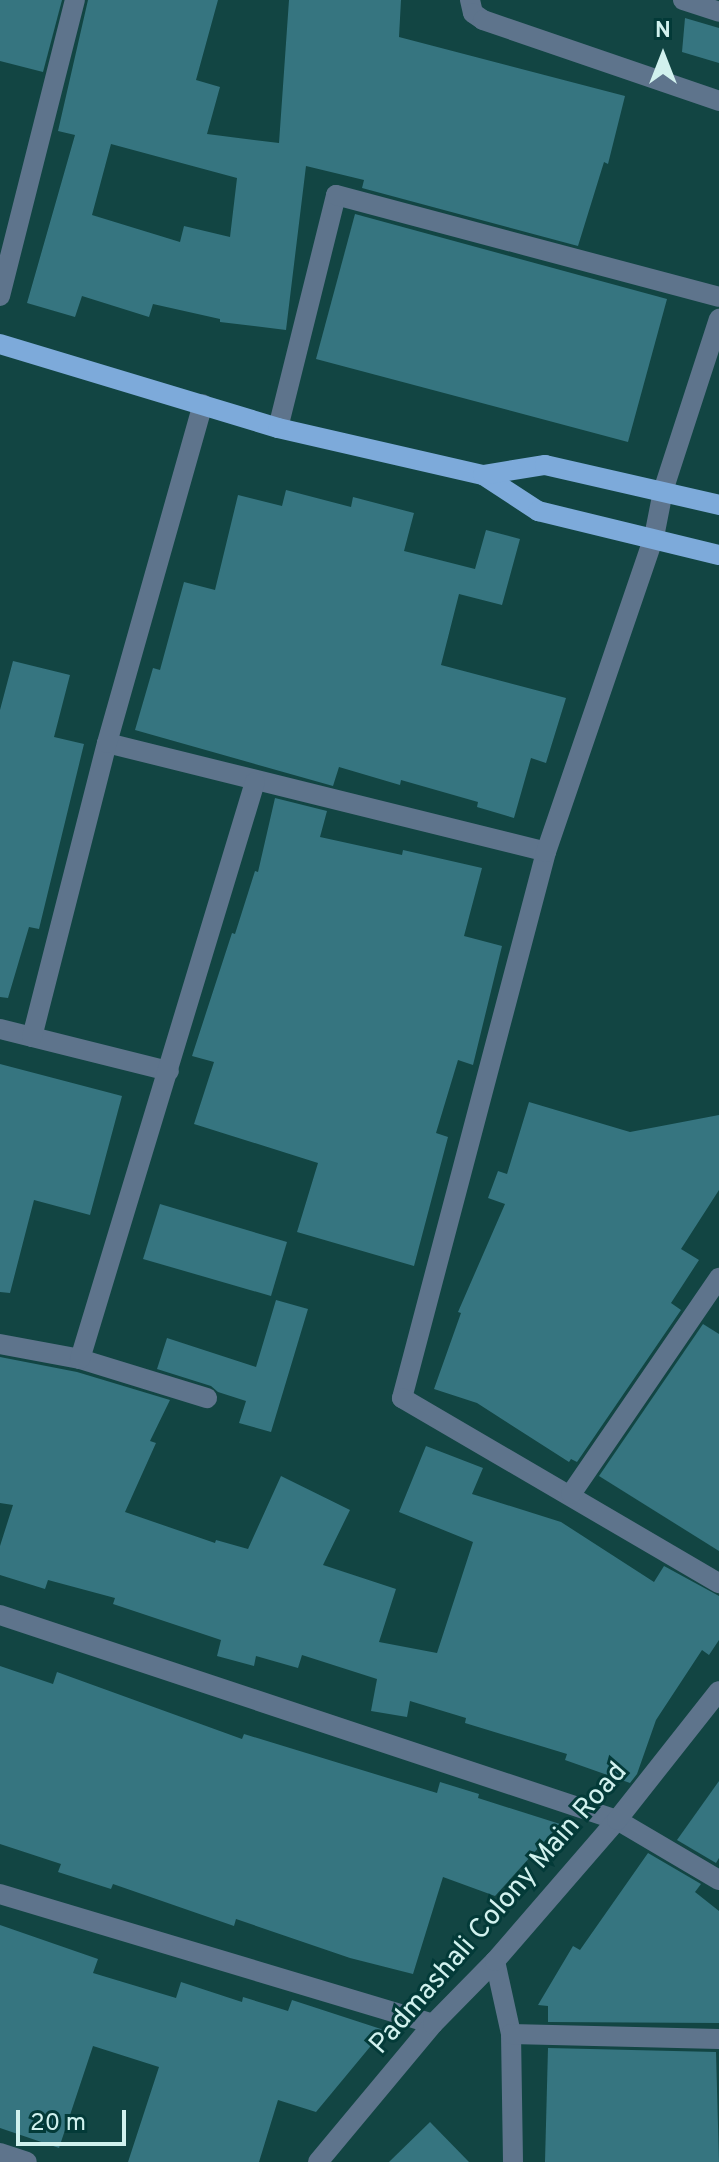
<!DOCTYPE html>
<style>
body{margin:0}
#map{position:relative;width:719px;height:2162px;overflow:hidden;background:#124543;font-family:Overpass,sans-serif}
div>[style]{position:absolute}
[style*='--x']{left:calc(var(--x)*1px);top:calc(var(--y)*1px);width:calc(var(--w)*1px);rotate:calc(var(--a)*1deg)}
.building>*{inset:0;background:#367580}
.minor>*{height:20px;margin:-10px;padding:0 10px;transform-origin:10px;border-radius:10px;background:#5e748c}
.major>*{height:20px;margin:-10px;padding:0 10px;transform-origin:10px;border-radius:10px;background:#7daada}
span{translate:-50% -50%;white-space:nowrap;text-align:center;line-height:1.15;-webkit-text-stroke:6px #033a38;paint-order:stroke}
.street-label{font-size:28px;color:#d1f1ee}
.north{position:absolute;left:623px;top:16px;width:80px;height:80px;-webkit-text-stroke:6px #033a38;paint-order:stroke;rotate:0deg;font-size:22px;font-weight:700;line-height:32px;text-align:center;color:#d1f1ee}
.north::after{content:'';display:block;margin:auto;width:28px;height:36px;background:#d1f1ee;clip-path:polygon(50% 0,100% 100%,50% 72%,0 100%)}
.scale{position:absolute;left:16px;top:2110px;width:110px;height:36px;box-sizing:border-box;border:4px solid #d1f1ee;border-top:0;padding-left:10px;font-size:24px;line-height:28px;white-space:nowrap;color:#d1f1ee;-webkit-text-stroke:6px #033a38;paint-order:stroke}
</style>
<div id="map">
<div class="building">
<div style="clip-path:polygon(0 0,62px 0,43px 72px,0 61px)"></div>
<div style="clip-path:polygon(evenodd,88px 0,218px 0,196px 80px,220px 87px,207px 134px,279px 143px,289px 0,401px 0,399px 37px,625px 96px,608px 164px,604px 162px,578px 246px,362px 188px,364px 180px,306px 166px,286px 330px,220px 322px,220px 319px,153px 304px,149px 317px,82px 296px,75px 317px,27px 303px,75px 135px,58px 131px,88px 0,111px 144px,237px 178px,230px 237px,184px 226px,180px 242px,92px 215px,111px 144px)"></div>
<div style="clip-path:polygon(685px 18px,719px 28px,719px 63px,682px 52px)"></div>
<div style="clip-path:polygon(355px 214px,667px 299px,628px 442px,316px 359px)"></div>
<div style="clip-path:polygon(286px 490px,351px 507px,353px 497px,414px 513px,404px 551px,475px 569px,486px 530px,520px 539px,502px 605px,459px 594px,441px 665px,566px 698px,546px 763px,531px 758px,514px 818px,477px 807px,478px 802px,401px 780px,400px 785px,339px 767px,333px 786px,135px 730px,153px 668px,160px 670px,184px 582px,215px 590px,238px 495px,282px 506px)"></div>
<div style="clip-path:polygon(13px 661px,70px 675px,54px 737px,84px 744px,39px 929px,29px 927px,8px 998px,0 997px,0 710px)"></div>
<div style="clip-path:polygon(275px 798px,327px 811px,320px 837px,402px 855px,403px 850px,482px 868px,464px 936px,502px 946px,473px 1065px,458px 1060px,436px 1133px,448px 1137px,414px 1266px,297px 1232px,318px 1163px,194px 1124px,214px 1062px,192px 1056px,232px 933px,235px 934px,255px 871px,258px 872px)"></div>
<div style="clip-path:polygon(0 1064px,122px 1096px,90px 1215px,34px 1200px,10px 1293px,0 1292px)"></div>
<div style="clip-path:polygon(529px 1102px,630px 1132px,719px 1115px,719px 1190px,681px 1249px,699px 1260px,671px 1303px,681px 1310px,577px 1462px,571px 1459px,569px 1462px,477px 1403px,434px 1389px,461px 1313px,458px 1312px,505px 1204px,488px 1198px,498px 1171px,507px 1174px)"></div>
<div style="clip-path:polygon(160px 1204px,287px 1242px,271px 1296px,143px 1259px)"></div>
<div style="clip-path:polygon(276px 1300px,308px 1309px,271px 1432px,239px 1423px,246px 1401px,218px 1392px,211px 1386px,157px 1369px,167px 1338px,256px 1367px)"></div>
<div style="clip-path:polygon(703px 1324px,719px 1334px,719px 1551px,599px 1476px)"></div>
<div style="clip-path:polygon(0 1357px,77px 1372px,170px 1400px,150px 1441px,156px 1443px,125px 1512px,215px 1543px,216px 1540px,248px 1549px,281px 1476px,350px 1510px,323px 1565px,396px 1589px,379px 1642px,437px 1653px,473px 1542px,399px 1512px,426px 1446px,483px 1468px,472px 1494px,561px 1522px,654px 1582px,664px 1566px,719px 1596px,719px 1640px,709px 1655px,702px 1650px,656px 1720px,637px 1774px,630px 1783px,565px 1760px,567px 1754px,465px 1723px,466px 1718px,410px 1701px,407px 1717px,371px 1711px,377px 1679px,302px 1655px,298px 1668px,256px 1656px,254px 1666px,217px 1656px,221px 1640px,113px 1604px,115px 1598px,48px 1580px,45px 1589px,0 1575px,0 1546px,13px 1505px,0 1503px)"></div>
<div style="clip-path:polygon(0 1666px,53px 1684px,57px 1672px,242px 1739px,244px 1734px,437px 1793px,440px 1782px,479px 1794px,478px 1798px,560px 1824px,495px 1896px,443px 1877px,413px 1974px,350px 1958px,236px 1919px,234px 1926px,113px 1884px,111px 1889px,58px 1872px,61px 1864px,0 1844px)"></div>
<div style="clip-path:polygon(719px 1781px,719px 1858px,716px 1863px,677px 1840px)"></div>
<div style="clip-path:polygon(648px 1853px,701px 1884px,695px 1892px,719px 1911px,719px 2023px,548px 2022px,548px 2006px,538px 2005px,573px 1946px,580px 1950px)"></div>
<div style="clip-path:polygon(0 1925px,98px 1959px,93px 1973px,176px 1998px,181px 1982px,242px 2002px,243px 1997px,288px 2011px,292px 2000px,384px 2030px,316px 2112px,278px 2100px,259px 2162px,128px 2162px,159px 2067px,93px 2046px,59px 2148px,0 2128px)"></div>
<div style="clip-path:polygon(548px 2048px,716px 2052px,719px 2162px,545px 2162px)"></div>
<div style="clip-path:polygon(430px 2122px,469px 2162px,389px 2162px)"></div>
</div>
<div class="minor">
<div style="--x:470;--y:0;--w:13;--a:77"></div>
<div style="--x:473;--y:13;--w:12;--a:35"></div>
<div style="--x:483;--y:20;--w:250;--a:18.9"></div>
<div style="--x:683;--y:0;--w:38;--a:18"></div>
<div style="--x:0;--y:296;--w:305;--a:-75.8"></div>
<div style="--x:278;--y:428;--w:240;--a:-76"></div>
<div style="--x:336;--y:195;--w:396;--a:14.9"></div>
<div style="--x:107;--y:743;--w:452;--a:13.9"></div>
<div style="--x:546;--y:852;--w:565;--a:104.77"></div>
<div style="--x:402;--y:1398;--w:367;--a:30.3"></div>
<div style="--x:546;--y:852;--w:333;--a:-71.1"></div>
<div style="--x:654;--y:537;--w:47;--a:-78.9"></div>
<div style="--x:663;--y:491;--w:181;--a:-72"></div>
<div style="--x:0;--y:1029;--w:174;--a:14"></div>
<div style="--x:32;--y:1037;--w:303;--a:-75.7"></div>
<div style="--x:107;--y:743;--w:352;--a:-74.2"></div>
<div style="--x:0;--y:1344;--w:81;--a:10.6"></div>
<div style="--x:80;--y:1359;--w:133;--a:17.1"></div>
<div style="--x:80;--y:1359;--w:603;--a:-73.13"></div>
<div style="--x:571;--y:1494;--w:262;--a:-55.6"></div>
<div style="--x:0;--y:1615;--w:650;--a:18.38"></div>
<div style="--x:617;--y:1820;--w:118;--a:30.5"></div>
<div style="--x:0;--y:1894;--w:452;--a:16.7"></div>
<div style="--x:495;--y:1961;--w:75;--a:77.6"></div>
<div style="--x:511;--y:2034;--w:128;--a:89.1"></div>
<div style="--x:511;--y:2034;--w:208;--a:1.4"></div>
<div style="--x:0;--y:2153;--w:28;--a:18"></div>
<div style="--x:318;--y:2162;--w:180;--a:-50.2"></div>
<div style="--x:433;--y:2024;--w:88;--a:-45.5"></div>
<div style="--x:495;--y:1961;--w:186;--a:-49.1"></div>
<div style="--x:617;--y:1820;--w:164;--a:-51.7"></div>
</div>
<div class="major">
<div style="--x:0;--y:344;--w:290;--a:16.8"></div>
<div style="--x:278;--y:428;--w:210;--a:12.9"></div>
<div style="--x:483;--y:475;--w:66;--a:33.2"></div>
<div style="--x:538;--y:511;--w:186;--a:13.7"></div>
<div style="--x:483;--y:475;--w:63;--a:-9.2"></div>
<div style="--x:545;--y:465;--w:179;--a:12.9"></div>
</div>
<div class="street-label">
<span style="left:499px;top:1909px;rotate:-49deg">Padmashali Colony Main Road</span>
</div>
<div class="north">N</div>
<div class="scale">20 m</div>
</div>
